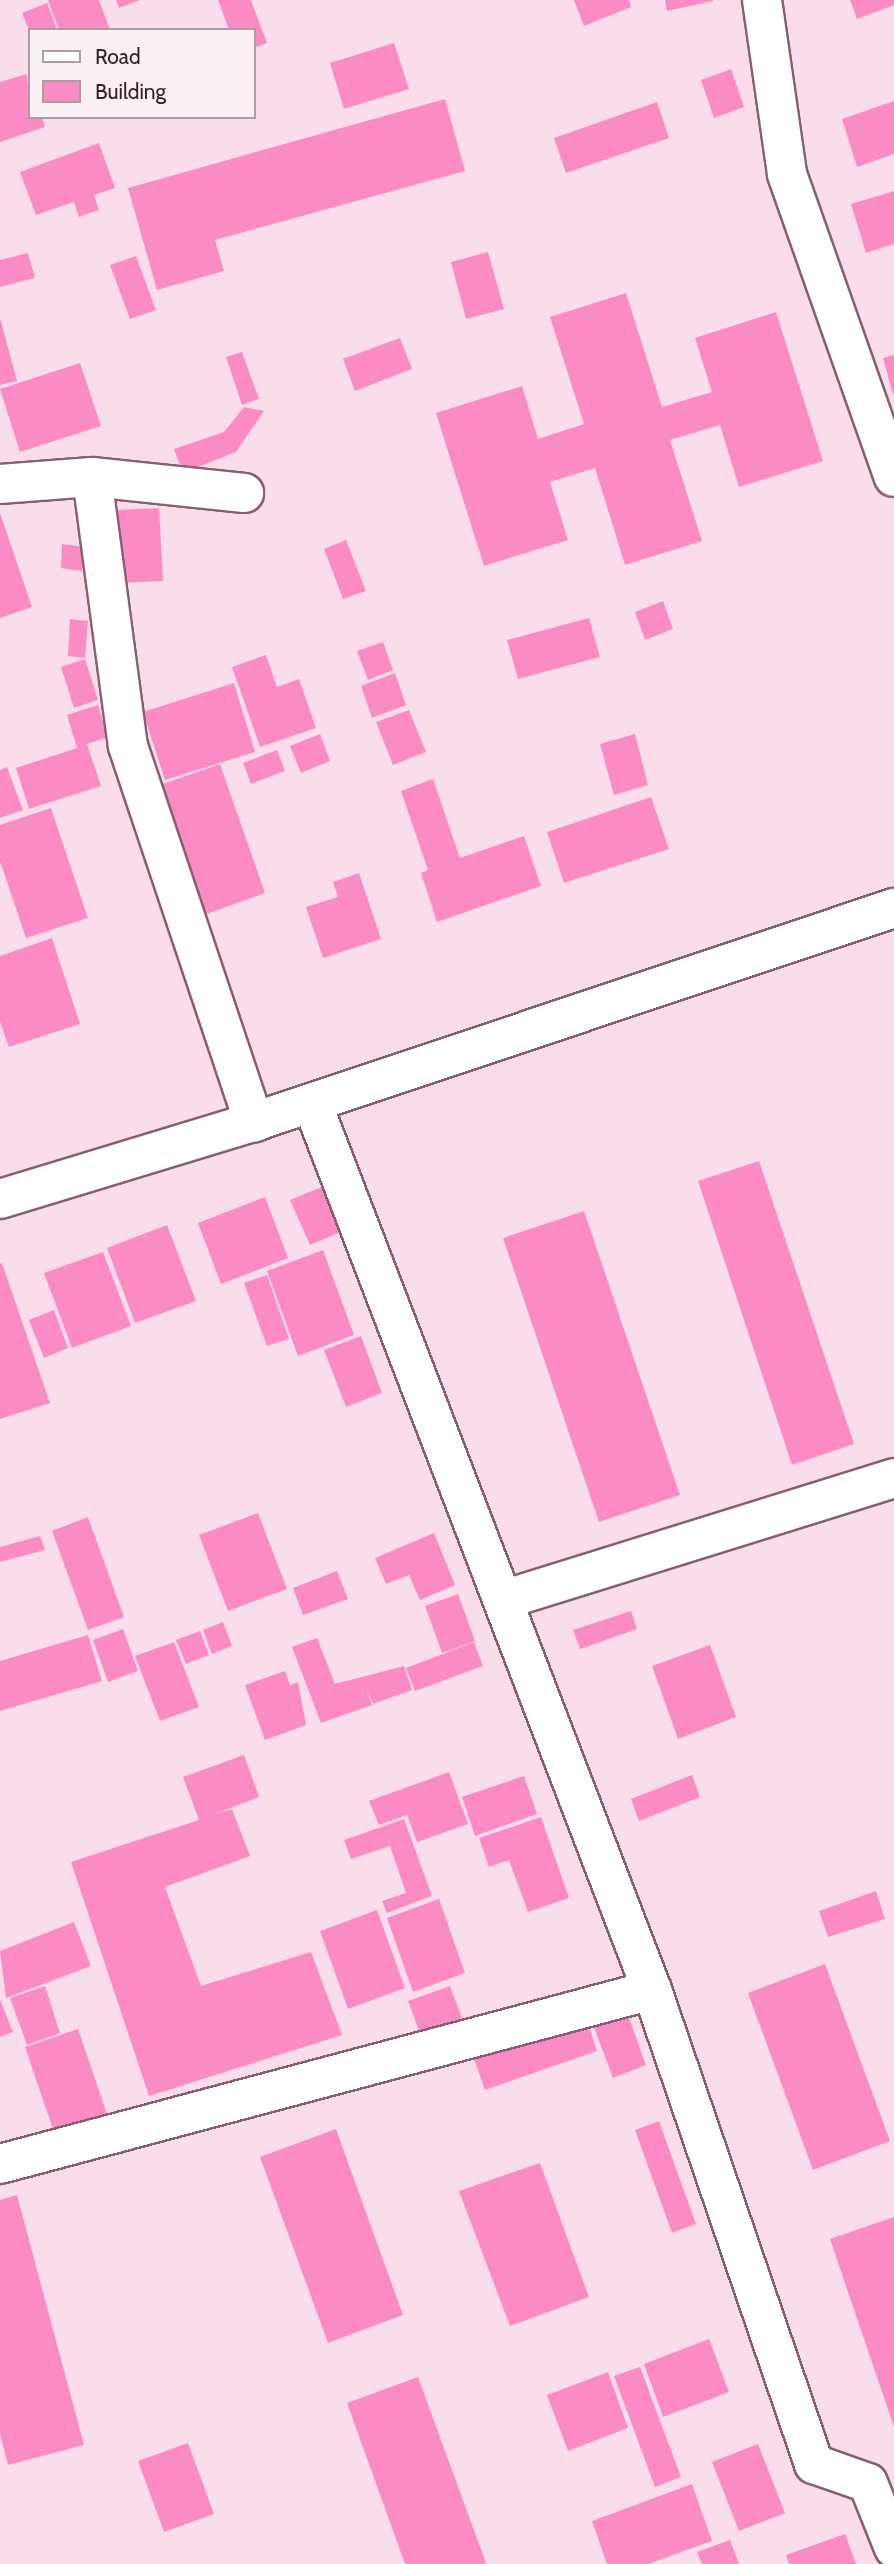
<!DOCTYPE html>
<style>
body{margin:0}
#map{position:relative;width:894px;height:2564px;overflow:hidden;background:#faddea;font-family:Cabin,sans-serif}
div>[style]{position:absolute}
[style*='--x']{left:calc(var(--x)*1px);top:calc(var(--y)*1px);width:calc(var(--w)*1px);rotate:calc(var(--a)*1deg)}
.building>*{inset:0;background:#fb8bc4}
.roads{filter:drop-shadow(2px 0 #875f72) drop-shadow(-2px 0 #875f72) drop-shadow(0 2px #875f72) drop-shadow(0 -2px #875f72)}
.street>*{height:38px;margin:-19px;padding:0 19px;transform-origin:19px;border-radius:19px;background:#fff}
.secondary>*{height:38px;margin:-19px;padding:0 19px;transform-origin:19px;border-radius:19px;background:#fff}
span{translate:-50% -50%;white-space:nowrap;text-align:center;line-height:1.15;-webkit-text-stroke:5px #faf0f4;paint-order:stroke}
.legend{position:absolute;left:28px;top:28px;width:228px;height:91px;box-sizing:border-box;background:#faf0f4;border:2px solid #aa9ea3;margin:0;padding:9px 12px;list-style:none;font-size:21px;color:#33222a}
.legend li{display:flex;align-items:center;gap:14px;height:35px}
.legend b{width:35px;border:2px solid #aa9ea3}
</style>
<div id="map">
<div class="building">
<div style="clip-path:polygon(48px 0,99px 0,110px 30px,59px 30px)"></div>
<div style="clip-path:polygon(116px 0,140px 0,119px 8px)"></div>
<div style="clip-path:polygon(218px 0,251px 0,267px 43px,254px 48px,254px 30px,229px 30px)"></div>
<div style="clip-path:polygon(574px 0,629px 0,631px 7px,584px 26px)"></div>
<div style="clip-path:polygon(665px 0,713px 0,713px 1px,667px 11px)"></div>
<div style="clip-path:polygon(850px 0,894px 0,894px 5px,857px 19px)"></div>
<div style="clip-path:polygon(47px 3px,57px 30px,29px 30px,22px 13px)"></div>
<div style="clip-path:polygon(394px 43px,409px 89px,344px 109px,330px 63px)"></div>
<div style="clip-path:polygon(731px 69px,744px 107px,714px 118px,701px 80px)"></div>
<div style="clip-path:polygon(27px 74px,30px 117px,42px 117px,45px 127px,0 142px,0 82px)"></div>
<div style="clip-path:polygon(445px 99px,465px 171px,215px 240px,224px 271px,157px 290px,128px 188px)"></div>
<div style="clip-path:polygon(894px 101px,894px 154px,857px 167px,842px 119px)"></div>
<div style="clip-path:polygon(657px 102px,669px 138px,566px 173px,554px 138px)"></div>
<div style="clip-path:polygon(99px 143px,115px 188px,94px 195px,99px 210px,79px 217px,74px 202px,36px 215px,20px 172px)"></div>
<div style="clip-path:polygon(894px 191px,894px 244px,866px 253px,851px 204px)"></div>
<div style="clip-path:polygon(488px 252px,504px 309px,466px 319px,451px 262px)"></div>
<div style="clip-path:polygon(28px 253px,35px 278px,0 287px,0 260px)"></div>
<div style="clip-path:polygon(136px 256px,156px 310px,130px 319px,110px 265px)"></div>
<div style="clip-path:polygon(626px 293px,662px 407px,712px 392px,695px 338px,776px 312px,823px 461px,739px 487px,720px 425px,670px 440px,702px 541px,625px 565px,595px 468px,550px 482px,568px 540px,484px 566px,436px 413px,522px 386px,538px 439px,584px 424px,550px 317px)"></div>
<div style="clip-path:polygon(0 318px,17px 381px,0 385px)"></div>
<div style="clip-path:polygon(400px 338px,412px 369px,355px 391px,343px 359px)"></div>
<div style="clip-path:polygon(242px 352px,259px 399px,242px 405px,226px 357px)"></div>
<div style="clip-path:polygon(894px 355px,894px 394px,893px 394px,883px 358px)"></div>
<div style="clip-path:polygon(80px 363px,101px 426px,20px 452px,0 389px)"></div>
<div style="clip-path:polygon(244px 407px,264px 411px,236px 452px,183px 473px,174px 449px,224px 432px)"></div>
<div style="clip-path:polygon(159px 508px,163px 581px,120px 583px,117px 510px)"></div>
<div style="clip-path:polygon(0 513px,32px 607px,0 618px)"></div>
<div style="clip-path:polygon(346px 540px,366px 591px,343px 599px,324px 549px)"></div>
<div style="clip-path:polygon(62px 544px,85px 547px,82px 571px,61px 568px)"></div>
<div style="clip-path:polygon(663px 601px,673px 629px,645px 640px,635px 612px)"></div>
<div style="clip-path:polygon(589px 618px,600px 657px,518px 679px,507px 640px)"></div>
<div style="clip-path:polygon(70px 619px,88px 621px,85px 658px,68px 656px)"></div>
<div style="clip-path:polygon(383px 642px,393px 670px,368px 680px,357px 651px)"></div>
<div style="clip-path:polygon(266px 655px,277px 687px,299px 679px,316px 728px,260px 747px,232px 667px)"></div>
<div style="clip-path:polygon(85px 659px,98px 700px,74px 708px,61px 667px)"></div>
<div style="clip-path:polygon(395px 673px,406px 705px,372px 718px,361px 686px)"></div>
<div style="clip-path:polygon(234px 683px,255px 752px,165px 780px,143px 712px)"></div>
<div style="clip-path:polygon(98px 705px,108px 737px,87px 744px,101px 786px,29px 809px,16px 768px,77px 748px,67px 715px)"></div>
<div style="clip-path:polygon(409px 710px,426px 752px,393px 765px,376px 722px)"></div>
<div style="clip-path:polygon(320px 734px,330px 761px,301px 773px,290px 746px)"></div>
<div style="clip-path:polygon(635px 734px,648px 785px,614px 795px,600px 744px)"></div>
<div style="clip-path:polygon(277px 750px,285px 771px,251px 784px,243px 763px)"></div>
<div style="clip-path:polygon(220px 764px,265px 893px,204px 915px,157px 786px)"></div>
<div style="clip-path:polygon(7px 767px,23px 810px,0 818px,0 770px)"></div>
<div style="clip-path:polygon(433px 779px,460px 858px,524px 836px,541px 886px,437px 922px,421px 873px,428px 870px,401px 791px)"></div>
<div style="clip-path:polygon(651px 797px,669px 849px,564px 883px,547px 832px)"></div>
<div style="clip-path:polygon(51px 808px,88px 918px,26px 938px,0 861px,0 825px)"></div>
<div style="clip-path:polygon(359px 873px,381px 939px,323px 958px,306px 907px,338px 897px,333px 882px)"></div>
<div style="clip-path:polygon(52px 938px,80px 1024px,9px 1047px,0 1022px,0 956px)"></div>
<div style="clip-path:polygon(759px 1161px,854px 1444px,792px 1465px,698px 1181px)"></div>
<div style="clip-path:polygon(329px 1184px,348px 1229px,310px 1245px,290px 1200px)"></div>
<div style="clip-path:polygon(265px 1197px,288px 1258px,221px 1284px,198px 1223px)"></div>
<div style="clip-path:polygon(584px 1211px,680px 1495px,599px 1522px,503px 1238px)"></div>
<div style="clip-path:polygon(167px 1225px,196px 1301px,135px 1323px,107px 1248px)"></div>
<div style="clip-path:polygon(323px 1250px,354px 1335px,298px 1356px,267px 1271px)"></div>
<div style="clip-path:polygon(103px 1252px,131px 1326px,72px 1348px,44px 1273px)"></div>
<div style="clip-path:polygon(2px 1263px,50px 1403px,0 1419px,0 1264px)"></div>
<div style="clip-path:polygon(267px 1275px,289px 1339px,267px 1346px,244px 1283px)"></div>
<div style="clip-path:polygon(54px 1310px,68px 1348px,44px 1358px,29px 1320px)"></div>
<div style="clip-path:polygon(361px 1336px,382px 1393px,346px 1407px,324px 1350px)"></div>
<div style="clip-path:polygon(258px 1513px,287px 1589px,228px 1611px,199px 1535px)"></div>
<div style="clip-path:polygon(88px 1517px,124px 1617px,88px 1630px,52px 1531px)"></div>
<div style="clip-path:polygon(434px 1533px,455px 1585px,420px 1600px,409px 1575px,386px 1584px,375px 1558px)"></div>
<div style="clip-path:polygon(40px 1536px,45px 1550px,0 1562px,0 1547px)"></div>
<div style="clip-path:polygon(337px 1571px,348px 1599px,303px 1615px,293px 1588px)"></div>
<div style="clip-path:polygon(458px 1594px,475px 1641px,442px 1653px,425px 1606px)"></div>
<div style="clip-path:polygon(631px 1611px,637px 1629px,580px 1649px,573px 1630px)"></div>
<div style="clip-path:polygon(223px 1622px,232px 1646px,212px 1654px,203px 1630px)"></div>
<div style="clip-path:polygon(123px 1629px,138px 1671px,108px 1682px,93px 1640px)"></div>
<div style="clip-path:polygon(200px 1631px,209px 1655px,186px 1664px,176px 1640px)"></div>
<div style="clip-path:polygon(88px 1635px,102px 1681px,0 1711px,0 1661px)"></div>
<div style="clip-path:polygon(317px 1638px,335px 1684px,404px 1666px,412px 1690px,373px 1704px,365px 1684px,372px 1705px,321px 1723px,292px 1647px)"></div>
<div style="clip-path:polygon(174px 1642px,199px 1707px,160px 1721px,135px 1656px)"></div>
<div style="clip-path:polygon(474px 1642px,483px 1666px,415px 1691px,406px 1668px)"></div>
<div style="clip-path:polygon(710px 1645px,736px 1717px,678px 1739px,652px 1666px)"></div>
<div style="clip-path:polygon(285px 1671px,290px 1685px,298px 1682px,306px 1725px,265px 1740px,245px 1685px)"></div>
<div style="clip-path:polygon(244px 1755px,259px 1797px,212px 1815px,232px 1809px,250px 1856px,165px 1887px,201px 1986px,311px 1952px,342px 2035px,149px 2096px,71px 1862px,199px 1820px,183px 1777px)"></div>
<div style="clip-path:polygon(449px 1772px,468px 1824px,417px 1842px,407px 1815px,379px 1825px,369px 1801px)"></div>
<div style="clip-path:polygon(692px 1775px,700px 1797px,639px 1821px,631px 1799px)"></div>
<div style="clip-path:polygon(524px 1776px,537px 1814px,475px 1836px,462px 1797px)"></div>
<div style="clip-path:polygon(541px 1817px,569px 1898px,528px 1912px,509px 1860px,489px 1867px,479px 1838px)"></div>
<div style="clip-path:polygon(404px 1819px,432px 1896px,387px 1913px,382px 1901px,406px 1893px,390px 1846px,351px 1859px,344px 1840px)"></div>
<div style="clip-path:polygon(876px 1891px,885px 1919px,828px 1937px,819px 1911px)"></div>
<div style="clip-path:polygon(439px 1899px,465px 1973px,413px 1992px,387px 1918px)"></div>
<div style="clip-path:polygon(377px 1910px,405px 1988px,348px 2009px,320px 1931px)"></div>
<div style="clip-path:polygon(74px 1922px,91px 1966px,6px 1998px,0 1951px)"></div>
<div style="clip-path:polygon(825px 1964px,890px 2141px,813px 2170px,748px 1993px)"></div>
<div style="clip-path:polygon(45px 1986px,60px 2033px,27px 2045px,10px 1998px)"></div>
<div style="clip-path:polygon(450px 1986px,462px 2018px,420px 2033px,408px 2001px)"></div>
<div style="clip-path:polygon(0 2000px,13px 2032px,0 2037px)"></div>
<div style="clip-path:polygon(625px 2007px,646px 2065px,613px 2078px,591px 2019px)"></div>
<div style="clip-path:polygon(585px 2015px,597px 2051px,485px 2090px,472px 2053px)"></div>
<div style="clip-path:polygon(78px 2029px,108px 2117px,55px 2135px,25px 2047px)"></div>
<div style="clip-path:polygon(659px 2121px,696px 2224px,672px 2233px,635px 2130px)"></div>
<div style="clip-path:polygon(336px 2129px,403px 2315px,328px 2343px,260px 2157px)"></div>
<div style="clip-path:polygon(540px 2163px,589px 2297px,510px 2326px,459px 2191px)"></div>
<div style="clip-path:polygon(17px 2195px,84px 2445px,8px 2465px,0 2434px,0 2200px)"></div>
<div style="clip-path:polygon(894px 2217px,894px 2427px,830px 2239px)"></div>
<div style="clip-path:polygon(709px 2339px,729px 2392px,663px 2417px,644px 2364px)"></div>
<div style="clip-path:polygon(640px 2367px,681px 2477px,655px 2487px,614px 2376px)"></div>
<div style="clip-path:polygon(608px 2372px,628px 2428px,568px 2451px,547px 2395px)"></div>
<div style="clip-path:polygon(418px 2377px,486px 2563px,483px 2564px,405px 2564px,347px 2403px)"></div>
<div style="clip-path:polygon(188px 2443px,214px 2514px,164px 2532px,138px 2461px)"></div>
<div style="clip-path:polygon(758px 2444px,785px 2513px,739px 2531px,712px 2462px)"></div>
<div style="clip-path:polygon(692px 2484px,712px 2541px,648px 2564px,607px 2564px,592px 2521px)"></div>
<div style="clip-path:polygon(845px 2534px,856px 2564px,789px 2564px,786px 2555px)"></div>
<div style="clip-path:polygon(730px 2540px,739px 2564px,702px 2564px,697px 2552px)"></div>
</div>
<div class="roads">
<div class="street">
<div style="--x:762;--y:0;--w:176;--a:81.8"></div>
<div style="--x:787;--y:174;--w:321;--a:70.6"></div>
<div style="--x:92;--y:477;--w:271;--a:82.4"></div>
<div style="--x:128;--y:746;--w:397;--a:71.5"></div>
<div style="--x:0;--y:484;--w:92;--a:-4.4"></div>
<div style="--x:92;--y:477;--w:153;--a:6"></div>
<div style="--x:312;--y:1103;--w:950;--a:69.03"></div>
<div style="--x:652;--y:1990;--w:501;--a:71.13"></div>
<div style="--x:814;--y:2464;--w:57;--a:19.4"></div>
<div style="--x:868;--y:2483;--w:70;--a:68.2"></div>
<div style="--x:506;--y:1599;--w:406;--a:-17.3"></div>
<div style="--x:0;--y:2164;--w:675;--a:-14.94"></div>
</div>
<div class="secondary">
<div style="--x:0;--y:1199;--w:265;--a:-16.9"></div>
<div style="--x:254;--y:1122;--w:675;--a:-18.49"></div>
</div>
</div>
<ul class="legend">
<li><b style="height:9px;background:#fff"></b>Road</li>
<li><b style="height:19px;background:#fb8bc4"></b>Building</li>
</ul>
</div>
